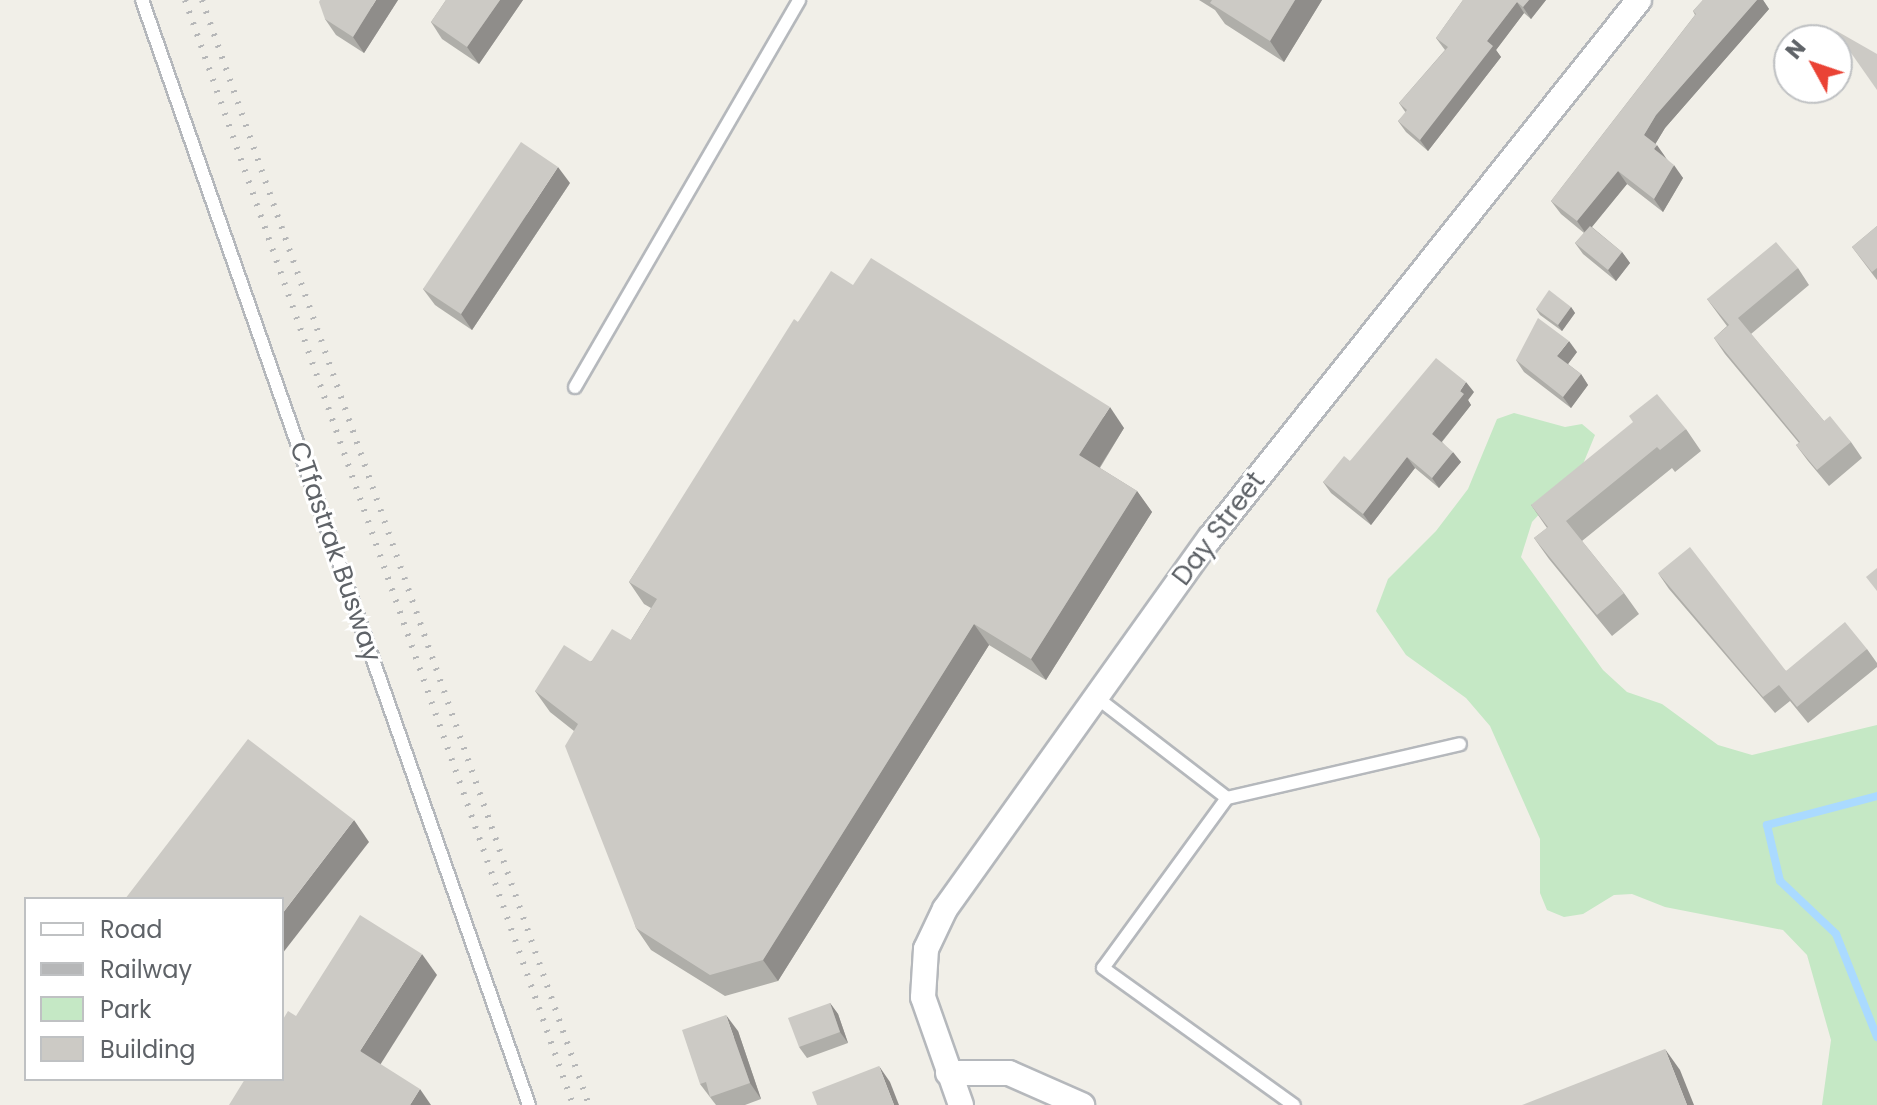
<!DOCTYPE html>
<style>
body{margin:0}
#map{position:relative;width:1877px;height:1105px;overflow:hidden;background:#f1efe8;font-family:Poppins,sans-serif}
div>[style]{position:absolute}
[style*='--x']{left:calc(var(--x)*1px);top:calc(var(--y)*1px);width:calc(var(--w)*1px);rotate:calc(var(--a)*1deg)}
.green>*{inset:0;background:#c5e8c5}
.stream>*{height:8px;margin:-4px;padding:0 4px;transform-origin:4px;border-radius:4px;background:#aadaff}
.roads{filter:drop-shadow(2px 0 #b5b8bc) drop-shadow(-2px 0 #b5b8bc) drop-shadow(0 2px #b5b8bc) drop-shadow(0 -2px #b5b8bc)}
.service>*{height:12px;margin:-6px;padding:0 6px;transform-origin:6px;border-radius:6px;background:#fff}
.minor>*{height:24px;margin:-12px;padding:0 12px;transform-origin:12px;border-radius:12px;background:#fff}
.rail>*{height:6px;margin-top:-3px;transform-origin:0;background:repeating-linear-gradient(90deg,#b6b7b8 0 2px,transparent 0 12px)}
.wall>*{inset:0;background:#afaea9}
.shaded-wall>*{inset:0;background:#8f8d8a}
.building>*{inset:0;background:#cccac5}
span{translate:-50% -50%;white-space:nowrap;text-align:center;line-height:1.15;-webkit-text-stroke:6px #fff;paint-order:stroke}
.street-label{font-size:26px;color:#5f6368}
.legend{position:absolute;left:24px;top:897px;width:260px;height:184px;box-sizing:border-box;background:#fff;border:2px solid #bfc1c3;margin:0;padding:10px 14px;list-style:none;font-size:24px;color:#5f6368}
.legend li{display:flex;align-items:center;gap:16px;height:40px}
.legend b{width:40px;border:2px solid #bfc1c3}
.north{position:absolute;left:1773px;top:24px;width:80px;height:80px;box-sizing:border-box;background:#fff;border:2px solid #bfc1c3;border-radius:50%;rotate:310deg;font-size:22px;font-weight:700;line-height:32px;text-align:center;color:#5f6368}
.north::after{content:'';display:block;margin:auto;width:28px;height:36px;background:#ea4335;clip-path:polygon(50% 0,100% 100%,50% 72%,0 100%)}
</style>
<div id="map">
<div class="green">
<div style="clip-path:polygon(1514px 413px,1565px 427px,1582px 424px,1595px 435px,1581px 469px,1532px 522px,1521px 557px,1603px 670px,1627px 692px,1662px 704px,1718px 745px,1752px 755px,1877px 725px,1877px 1105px,1822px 1105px,1831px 1040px,1807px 955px,1783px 930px,1665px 907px,1632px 894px,1614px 895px,1583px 914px,1564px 917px,1547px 910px,1540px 893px,1540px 839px,1490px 726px,1466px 698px,1406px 655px,1376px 611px,1388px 579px,1436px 531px,1468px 489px,1497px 419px)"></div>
</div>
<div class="stream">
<div style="--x:1877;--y:796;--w:114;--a:165.2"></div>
<div style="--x:1767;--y:825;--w:57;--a:76.9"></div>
<div style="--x:1780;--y:881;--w:77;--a:43.4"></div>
<div style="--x:1836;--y:934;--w:111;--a:68.3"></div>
</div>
<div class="roads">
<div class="service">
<div style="--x:142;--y:0;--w:1171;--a:70.7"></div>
<div style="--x:575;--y:387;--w:447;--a:-59.9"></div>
<div style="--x:1096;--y:697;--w:165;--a:37.6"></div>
<div style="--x:1227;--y:798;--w:210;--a:126.1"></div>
<div style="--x:1103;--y:968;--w:235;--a:35.7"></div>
<div style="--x:1227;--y:798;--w:239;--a:-13"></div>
</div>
<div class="minor">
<div style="--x:948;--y:1073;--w:61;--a:0"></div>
<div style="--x:1009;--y:1073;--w:80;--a:23.7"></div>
<div style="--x:961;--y:1105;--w:114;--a:-109.4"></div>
<div style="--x:923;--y:997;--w:48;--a:-86.4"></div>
<div style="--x:926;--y:949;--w:44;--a:-64.6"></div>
<div style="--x:945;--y:909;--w:456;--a:-54.5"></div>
<div style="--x:1210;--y:538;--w:688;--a:-51.43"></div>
</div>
</div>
<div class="rail">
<div style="--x:185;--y:0;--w:1171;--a:70.65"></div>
<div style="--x:202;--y:0;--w:1171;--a:70.7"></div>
</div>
<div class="wall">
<div style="clip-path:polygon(398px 0,364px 53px,336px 35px,325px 19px)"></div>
<div style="clip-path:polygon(446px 0,523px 0,479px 64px,442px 39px,431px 22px)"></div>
<div style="clip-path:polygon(1199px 0,1322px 0,1284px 62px,1225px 24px,1215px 10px)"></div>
<div style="clip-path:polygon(1463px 0,1546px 0,1531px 19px,1524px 13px,1496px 50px,1501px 57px,1428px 151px,1406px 132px,1398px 121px,1406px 113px,1399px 103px,1445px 50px,1436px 38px)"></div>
<div style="clip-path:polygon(1703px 0,1763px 0,1769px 9px,1665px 128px,1655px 144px,1666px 158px,1683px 178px,1663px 212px,1627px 184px,1592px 227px,1622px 252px,1630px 263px,1616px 281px,1583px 254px,1575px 243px,1584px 233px,1561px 214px,1551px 201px,1695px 15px,1693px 11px)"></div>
<div style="clip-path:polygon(570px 183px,472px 330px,435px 305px,423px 289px)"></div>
<div style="clip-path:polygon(1877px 226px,1877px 280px,1852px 247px)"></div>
<div style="clip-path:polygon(1798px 268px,1809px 285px,1751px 334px,1824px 421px,1851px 442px,1862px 458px,1829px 486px,1808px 461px,1796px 445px,1799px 443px,1725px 354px,1714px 338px,1727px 326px,1707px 299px)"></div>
<div style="clip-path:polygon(853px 285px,1124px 428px,1100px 468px,1137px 491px,1152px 512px,1046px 680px,989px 645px,778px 981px,725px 996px,651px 950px,636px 928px,574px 731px,550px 712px,535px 691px,631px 640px,651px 608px,644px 604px,629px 582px,798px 322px)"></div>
<div style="clip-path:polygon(1571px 307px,1575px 313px,1562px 331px,1540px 315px,1536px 309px)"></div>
<div style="clip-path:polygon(1577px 352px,1568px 364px,1581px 374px,1588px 385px,1571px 408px,1524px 372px,1516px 360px)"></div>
<div style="clip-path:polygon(1474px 392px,1468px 400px,1471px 405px,1442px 442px,1461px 462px,1439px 488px,1415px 468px,1371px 525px,1331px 493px,1323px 482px,1350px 461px)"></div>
<div style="clip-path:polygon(1686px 429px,1701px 451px,1675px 472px,1672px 468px,1582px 541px,1624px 593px,1639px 614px,1612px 636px,1549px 559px,1534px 538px,1547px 528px,1531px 505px)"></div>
<div style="clip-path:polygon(1658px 573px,1786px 671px,1867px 649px,1877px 663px,1877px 667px,1808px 723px,1790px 701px,1775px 713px,1669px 589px)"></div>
<div style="clip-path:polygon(830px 1003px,838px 1014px,848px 1043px,807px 1058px,799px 1047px)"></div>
<div style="clip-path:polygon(738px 1031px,761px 1099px,745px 1105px,716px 1105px,700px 1084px)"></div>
</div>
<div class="shaded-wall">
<div style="clip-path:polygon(376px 0,398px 0,364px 53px,353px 37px)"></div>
<div style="clip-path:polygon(500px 0,523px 0,479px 64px,467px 47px)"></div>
<div style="clip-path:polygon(1295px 0,1322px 0,1284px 62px,1270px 41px)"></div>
<div style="clip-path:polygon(1529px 0,1546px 0,1531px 19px,1523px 7px)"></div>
<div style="clip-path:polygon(1757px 0,1763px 0,1769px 9px,1665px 128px,1653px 148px,1644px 135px,1656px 115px)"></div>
<div style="clip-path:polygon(1517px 2px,1524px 13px,1496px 50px,1501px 57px,1428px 151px,1420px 140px,1487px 41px)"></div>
<div style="clip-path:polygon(1657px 145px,1666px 158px,1654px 149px)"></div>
<div style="clip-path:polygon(1674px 165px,1683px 178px,1663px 212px,1654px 199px)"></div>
<div style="clip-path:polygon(558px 167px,570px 183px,472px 330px,461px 314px)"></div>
<div style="clip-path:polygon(1618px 171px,1627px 184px,1586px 234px,1577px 221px)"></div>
<div style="clip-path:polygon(1622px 252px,1630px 263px,1616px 281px,1608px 270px)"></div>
<div style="clip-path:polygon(1571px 307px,1575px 313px,1562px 331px,1558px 325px)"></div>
<div style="clip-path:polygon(1569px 341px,1577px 352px,1565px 368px,1557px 356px)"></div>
<div style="clip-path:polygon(1581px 374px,1588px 385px,1571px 408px,1563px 397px)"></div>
<div style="clip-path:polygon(1466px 382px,1474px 392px,1468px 400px,1471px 405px,1439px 445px,1432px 434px)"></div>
<div style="clip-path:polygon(1110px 407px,1124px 428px,1094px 476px,1079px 455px)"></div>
<div style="clip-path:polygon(1453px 452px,1461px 462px,1439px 488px,1432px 478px)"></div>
<div style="clip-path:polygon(1407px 457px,1415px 468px,1371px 525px,1363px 514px)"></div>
<div style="clip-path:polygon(1137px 491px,1152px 512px,1046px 680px,1031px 659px)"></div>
<div style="clip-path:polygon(974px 624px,989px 645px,778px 981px,763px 960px)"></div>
<div style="clip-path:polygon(354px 820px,369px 842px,282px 954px,282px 914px)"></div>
<div style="clip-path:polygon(422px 954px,437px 975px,375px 1073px,360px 1051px)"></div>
<div style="clip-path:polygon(830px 1003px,838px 1014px,848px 1043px,840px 1032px)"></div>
<div style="clip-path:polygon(726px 1015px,738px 1031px,761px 1099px,750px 1083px)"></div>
<div style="clip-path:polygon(1665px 1049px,1680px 1070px,1694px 1105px,1687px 1105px)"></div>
<div style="clip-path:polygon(879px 1066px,890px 1082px,899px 1105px,894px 1105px)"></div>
<div style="clip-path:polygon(420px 1089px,431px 1105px,410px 1105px)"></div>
</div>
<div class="building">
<div style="clip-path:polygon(320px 0,376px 0,353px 37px,325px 19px,319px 2px)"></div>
<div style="clip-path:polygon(446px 0,500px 0,467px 47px,431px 22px)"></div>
<div style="clip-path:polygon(1212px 0,1295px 0,1270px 41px,1210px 3px)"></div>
<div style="clip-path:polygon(1463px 0,1529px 0,1523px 7px,1517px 2px,1487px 41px,1493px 46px,1420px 140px,1398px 121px,1407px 110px,1399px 103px,1448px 47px,1436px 38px)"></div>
<div style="clip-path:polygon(1703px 0,1757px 0,1656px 115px,1644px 135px,1657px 145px,1654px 149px,1674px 165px,1654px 199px,1618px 171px,1577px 221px,1551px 201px,1696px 14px,1693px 11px)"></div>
<div style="clip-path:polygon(1835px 30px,1877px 54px,1877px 90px)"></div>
<div style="clip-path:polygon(521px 142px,558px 167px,461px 314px,423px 289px)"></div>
<div style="clip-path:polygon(1590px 226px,1622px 252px,1608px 270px,1575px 243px)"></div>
<div style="clip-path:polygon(1877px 226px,1877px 268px,1872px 272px,1852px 247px)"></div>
<div style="clip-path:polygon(1776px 242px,1798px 268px,1738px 318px,1824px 421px,1830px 416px,1851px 442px,1817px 470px,1796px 445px,1800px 442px,1714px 338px,1729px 325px,1707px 299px)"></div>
<div style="clip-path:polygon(871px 258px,1110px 407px,1079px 455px,1137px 491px,1031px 659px,974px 624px,763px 960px,710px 975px,636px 928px,565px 746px,578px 724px,535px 691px,564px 645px,591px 662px,612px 629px,631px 640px,657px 599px,629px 582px,794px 319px,798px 322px,831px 271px,853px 285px)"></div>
<div style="clip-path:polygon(1549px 290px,1571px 307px,1558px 325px,1536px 309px)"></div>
<div style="clip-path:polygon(1538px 318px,1569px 341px,1557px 356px,1581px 374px,1563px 397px,1516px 360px)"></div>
<div style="clip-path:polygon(1436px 358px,1466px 382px,1460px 391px,1464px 394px,1432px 434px,1453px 452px,1432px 478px,1407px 457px,1363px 514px,1323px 482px,1344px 456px,1350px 461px)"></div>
<div style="clip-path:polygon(1657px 394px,1686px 429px,1660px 450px,1657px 447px,1566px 521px,1624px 593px,1597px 615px,1534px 538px,1548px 527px,1531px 505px,1633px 422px,1629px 416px)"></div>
<div style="clip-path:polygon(1690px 547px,1786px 671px,1845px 622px,1867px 649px,1797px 707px,1779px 685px,1763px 697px,1658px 573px)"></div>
<div style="clip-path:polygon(1877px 568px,1877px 591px,1866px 577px)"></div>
<div style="clip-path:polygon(248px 739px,354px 820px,282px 914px,282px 899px,125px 899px)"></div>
<div style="clip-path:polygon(360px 915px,422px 954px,360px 1051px,420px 1089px,410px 1105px,229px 1105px,245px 1079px,282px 1079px,282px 1021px,288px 1011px,296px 1016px)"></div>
<div style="clip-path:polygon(830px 1003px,840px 1032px,799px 1047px,788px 1018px)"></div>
<div style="clip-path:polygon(726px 1015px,750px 1083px,710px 1097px,706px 1082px,700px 1084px,682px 1030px)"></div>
<div style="clip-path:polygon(1665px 1049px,1687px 1105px,1522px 1105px)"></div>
<div style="clip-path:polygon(879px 1066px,894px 1105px,817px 1105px,812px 1092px)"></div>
</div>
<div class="street-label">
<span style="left:1219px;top:529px;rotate:-53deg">Day Street</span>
<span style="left:335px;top:552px;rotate:71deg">CTfastrak Busway</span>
</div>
<ul class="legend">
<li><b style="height:10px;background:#fff"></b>Road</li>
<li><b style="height:10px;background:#b6b7b8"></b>Railway</li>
<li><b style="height:22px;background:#c5e8c5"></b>Park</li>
<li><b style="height:22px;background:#cccac5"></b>Building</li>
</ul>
<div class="north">N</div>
</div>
